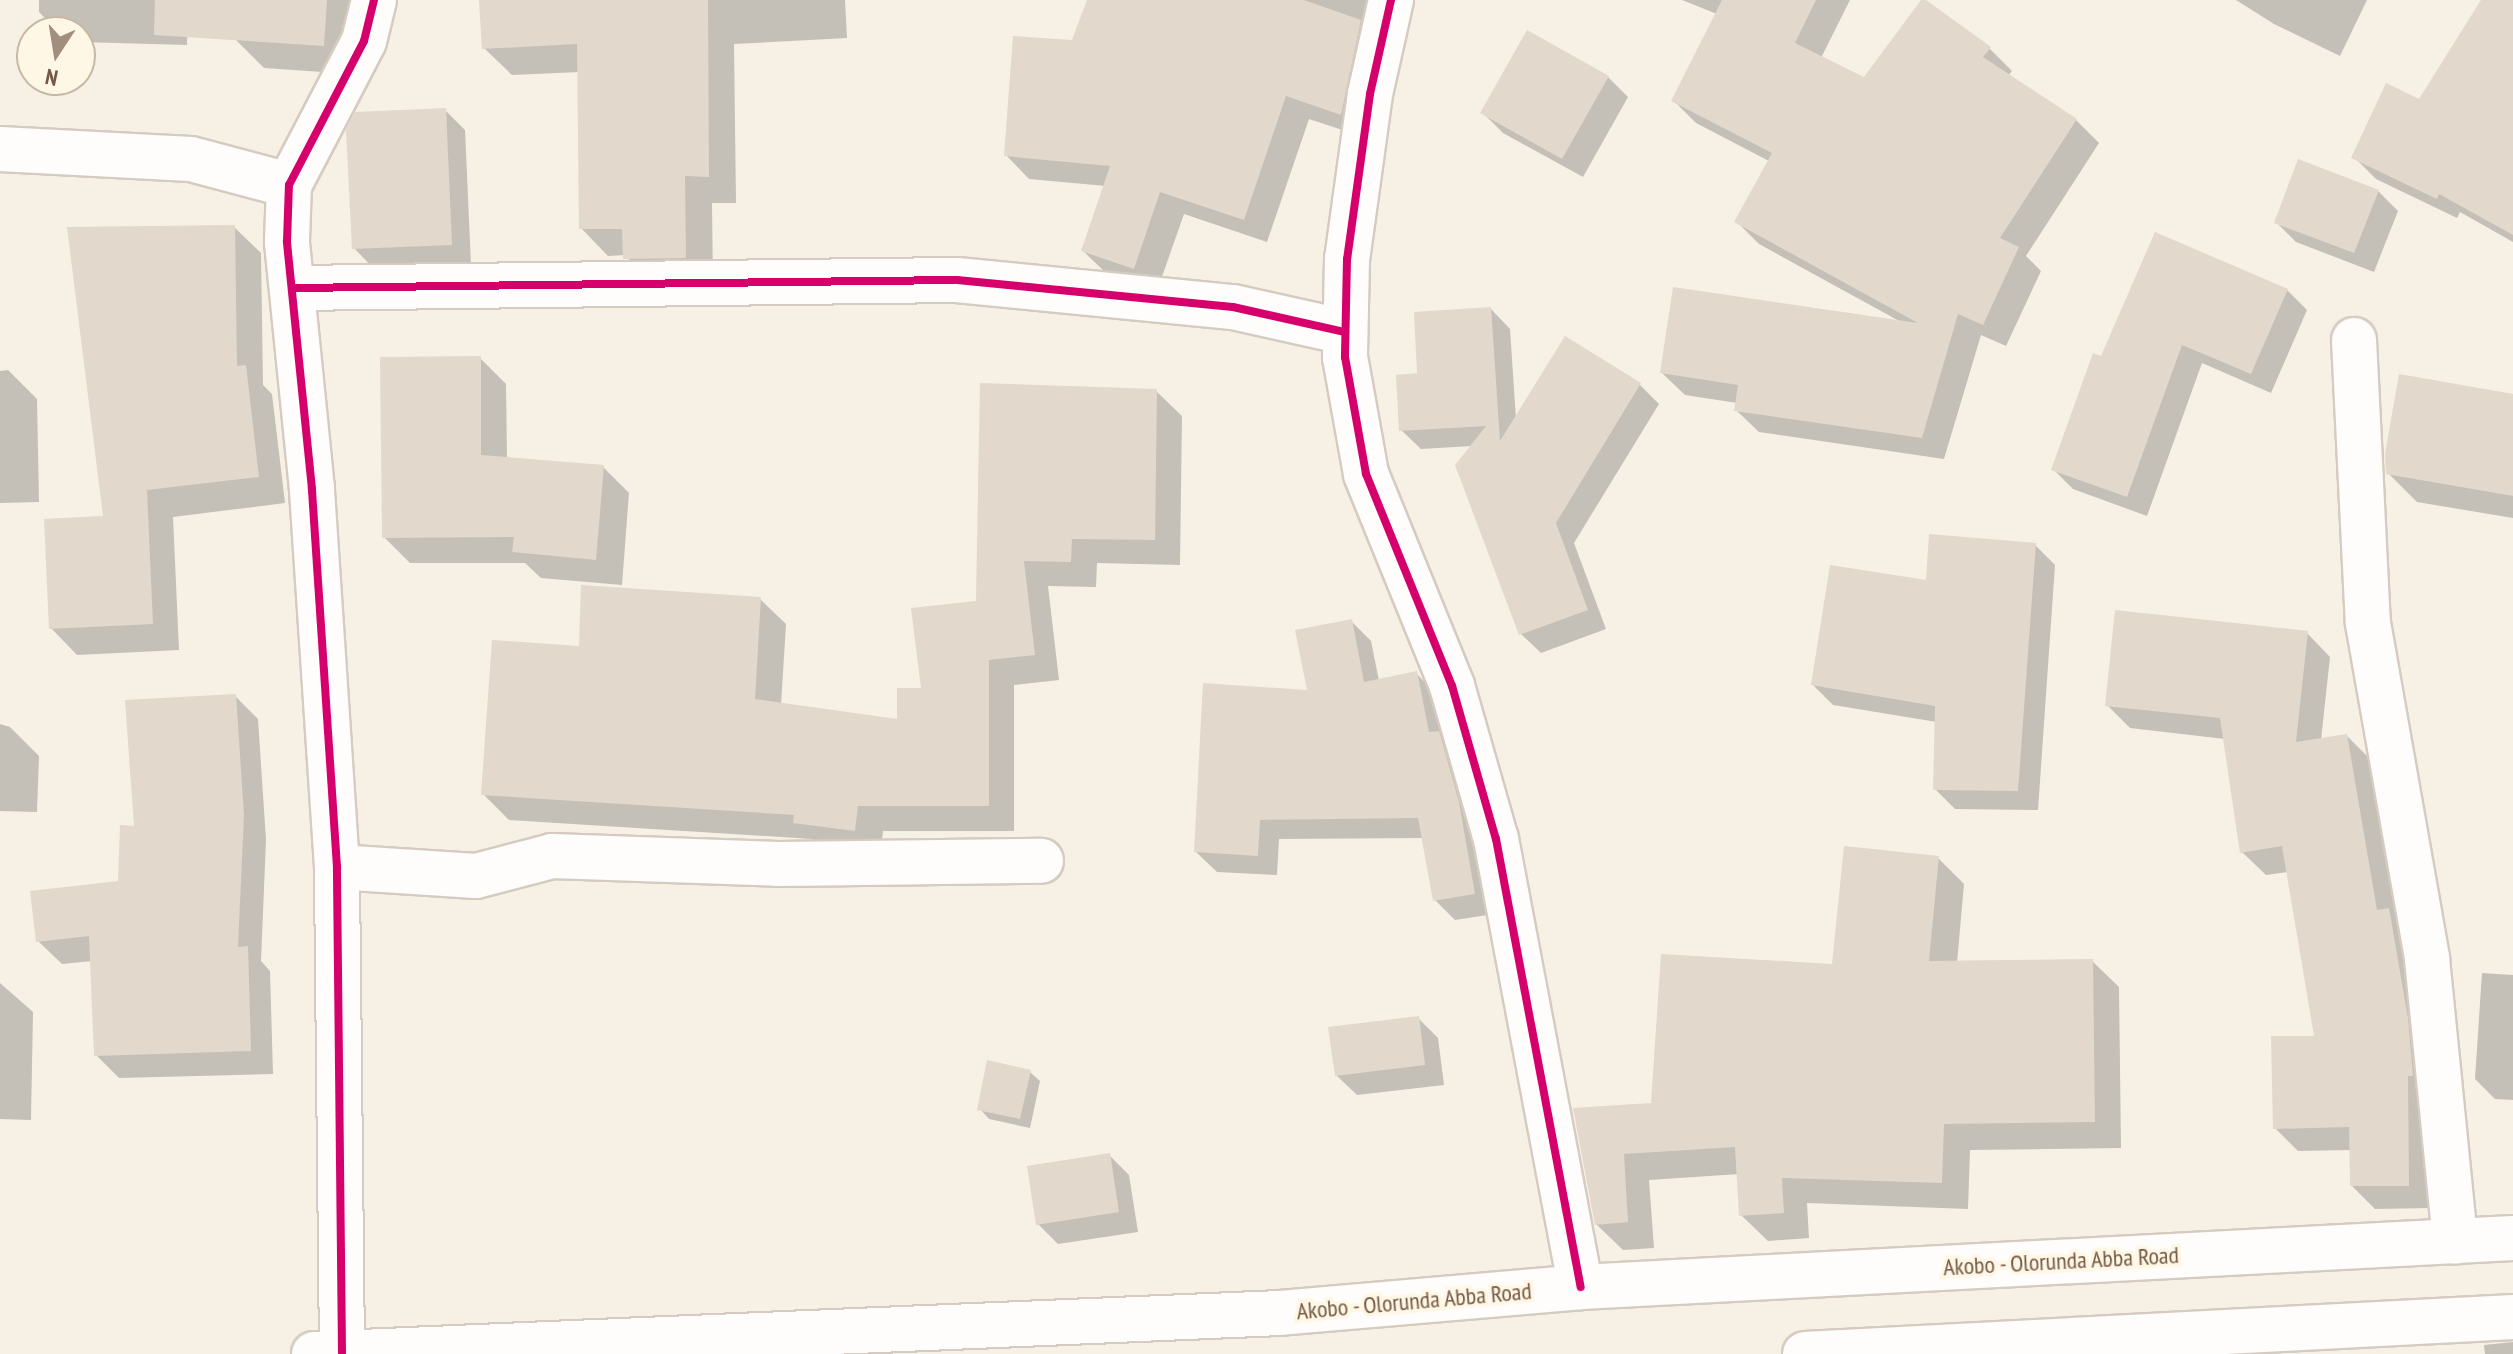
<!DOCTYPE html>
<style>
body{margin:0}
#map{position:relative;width:2513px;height:1354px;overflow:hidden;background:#f6f0e5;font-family:"PT Sans Narrow",sans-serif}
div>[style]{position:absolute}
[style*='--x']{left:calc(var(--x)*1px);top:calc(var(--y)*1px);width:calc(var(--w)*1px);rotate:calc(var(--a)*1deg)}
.shadow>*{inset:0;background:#0003}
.building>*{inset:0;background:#e2d8cc}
.roads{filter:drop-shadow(2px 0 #d5cbc0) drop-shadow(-2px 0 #d5cbc0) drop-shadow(0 2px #d5cbc0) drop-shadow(0 -2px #d5cbc0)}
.minor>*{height:44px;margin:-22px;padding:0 22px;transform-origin:22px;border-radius:22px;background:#fefdfb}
.secondary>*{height:44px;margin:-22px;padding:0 22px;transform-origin:22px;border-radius:22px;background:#fefdfb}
.cycleway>*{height:8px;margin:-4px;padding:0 4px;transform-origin:4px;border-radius:4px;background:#d6006c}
span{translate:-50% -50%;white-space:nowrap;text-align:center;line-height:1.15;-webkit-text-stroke:7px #fff7e5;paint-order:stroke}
.street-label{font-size:24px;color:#735945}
.north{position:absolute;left:16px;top:16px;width:80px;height:80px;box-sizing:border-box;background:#fff7e5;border:2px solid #c7b8a5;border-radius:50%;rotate:192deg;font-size:22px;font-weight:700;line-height:32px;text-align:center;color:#735945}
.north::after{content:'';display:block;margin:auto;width:28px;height:36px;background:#a18e7d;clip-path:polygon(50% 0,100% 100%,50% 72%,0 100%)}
</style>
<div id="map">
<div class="shadow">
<div style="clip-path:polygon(39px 0,188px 0,187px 45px,80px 42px,80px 32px,58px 32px,39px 12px)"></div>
<div style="clip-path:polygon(238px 0,357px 0,352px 74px,264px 68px,235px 39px)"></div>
<div style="clip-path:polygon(481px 0,845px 0,847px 38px,734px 44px,736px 203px,712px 203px,713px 285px,652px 285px,625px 255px,608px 256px,581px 228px,580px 72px,512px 75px,484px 48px)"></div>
<div style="clip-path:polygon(1089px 0,1386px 0,1364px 137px,1309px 119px,1267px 242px,1184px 214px,1157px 291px,1107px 274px,1083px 251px,1106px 186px,1029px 179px,1006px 155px,1073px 42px)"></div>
<div style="clip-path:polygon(1682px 0,1850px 0,1821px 58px,1864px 80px,1989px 48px,2012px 71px,2008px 76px,2076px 120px,2099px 143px,2026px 256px,2041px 271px,2006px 346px,1981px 335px,1944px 459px,1759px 432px,1736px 410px,1737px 403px,1685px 395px,1662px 373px,1901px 322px,1759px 244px,1736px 221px,1769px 161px,1696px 123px,1674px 101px,1717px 14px)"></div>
<div style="clip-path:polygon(2236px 0,2367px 0,2340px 56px,2274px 24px)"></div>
<div style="clip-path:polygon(2484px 0,2513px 0,2513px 242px,2460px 212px,2457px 218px,2376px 179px,2356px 159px,2420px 101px)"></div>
<div style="clip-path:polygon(1608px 77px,1628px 97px,1583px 177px,1503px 133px,1483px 113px)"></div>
<div style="clip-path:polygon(445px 110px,465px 130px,471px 265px,374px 269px,354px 248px)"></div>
<div style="clip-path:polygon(2378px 191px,2398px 211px,2374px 272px,2296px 242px,2276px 222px)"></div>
<div style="clip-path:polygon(234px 227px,261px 253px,263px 385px,272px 394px,285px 503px,173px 517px,179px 650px,77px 655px,51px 628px,105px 518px)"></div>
<div style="clip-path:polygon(2287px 290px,2307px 310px,2271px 393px,2202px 363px,2147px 516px,2073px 489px,2053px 469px,2102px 358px)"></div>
<div style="clip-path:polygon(1491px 309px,1510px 329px,1516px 419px,1566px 339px,1640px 385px,1659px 404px,1574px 543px,1606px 629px,1541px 653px,1521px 634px,1472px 446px,1421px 449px,1401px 430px,1420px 375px)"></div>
<div style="clip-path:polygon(480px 358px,506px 384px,507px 459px,603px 467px,629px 493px,622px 585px,541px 578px,525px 563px,410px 563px,384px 537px)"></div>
<div style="clip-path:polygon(8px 370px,37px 399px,39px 502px,0 503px,0 371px)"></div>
<div style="clip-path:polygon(1156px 391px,1182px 416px,1180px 565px,1097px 563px,1096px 587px,1048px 586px,1059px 680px,1014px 685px,1014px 831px,883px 831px,880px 856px,820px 847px,812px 839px,509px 820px,483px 794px,581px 649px,760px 599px,786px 624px,781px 705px,899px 721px,978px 603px)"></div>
<div style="clip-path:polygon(2513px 396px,2513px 518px,2417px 502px,2388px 473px)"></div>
<div style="clip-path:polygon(2035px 545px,2055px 565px,2038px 810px,1955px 809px,1935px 789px,1937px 722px,1833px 705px,1813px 685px,1928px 583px)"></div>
<div style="clip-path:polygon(1351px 621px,1371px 641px,1379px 681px,1416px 673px,1436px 694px,1494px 914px,1455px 920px,1435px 900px,1424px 838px,1279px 839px,1277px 875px,1217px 872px,1196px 852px,1310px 692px)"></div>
<div style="clip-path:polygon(2307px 633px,2330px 657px,2321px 740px,2347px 736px,2370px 759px,2396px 918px,2412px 933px,2431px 1208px,2375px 1209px,2352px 1186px,2351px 1150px,2298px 1151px,2275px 1128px,2316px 1038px,2288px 872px,2266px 875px,2242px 852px,2225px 739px,2130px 728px,2107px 705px)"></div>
<div style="clip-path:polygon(235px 696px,258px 719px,266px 840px,261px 961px,270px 971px,273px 1074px,119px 1078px,96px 1055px,92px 961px,62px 964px,38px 941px,120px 883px,136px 828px)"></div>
<div style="clip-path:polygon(0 724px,10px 727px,39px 756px,37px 812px,0 811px)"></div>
<div style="clip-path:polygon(1938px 858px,1964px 884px,1957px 963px,2092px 961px,2119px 987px,2121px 1148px,1970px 1150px,1968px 1209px,1807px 1203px,1809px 1238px,1768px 1241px,1741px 1215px,1739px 1174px,1649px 1180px,1654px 1248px,1623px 1250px,1596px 1224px,1575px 1110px,1653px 1105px,1834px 967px)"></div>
<div style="clip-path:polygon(2482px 973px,2513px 975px,2513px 1100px,2495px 1099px,2475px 1079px)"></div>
<div style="clip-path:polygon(0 983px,33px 1012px,31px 1120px,0 1119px)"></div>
<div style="clip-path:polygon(1418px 1018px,1438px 1038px,1444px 1085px,1357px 1095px,1336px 1075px)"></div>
<div style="clip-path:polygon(1030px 1072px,1040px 1081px,1030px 1128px,989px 1119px,980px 1109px)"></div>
<div style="clip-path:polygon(1109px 1155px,1129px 1175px,1138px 1232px,1058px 1244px,1038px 1224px)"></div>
<div style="clip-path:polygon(2513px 1342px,2513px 1354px,2485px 1354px,2484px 1345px)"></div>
</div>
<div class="building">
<div style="clip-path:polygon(155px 0,327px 0,324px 46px,154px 35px)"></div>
<div style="clip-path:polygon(479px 0,708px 0,709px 177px,685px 176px,686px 258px,623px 259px,622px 229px,579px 229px,577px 44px,482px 49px)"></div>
<div style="clip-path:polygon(1087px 0,1304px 0,1361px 20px,1341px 115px,1286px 96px,1244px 220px,1160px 192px,1134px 269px,1081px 251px,1110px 166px,1004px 156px,1013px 36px,1072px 40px)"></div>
<div style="clip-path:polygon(1722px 0,1816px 0,1795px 43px,1864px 77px,1921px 0,1926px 0,1991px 47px,1983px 57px,2077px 119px,2000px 238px,2019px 247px,1983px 325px,1958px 314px,1922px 438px,1734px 411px,1738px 385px,1660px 373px,1673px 287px,1918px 323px,1734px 222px,1772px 153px,1671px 101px)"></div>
<div style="clip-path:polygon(2481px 0,2513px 0,2513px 235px,2439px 194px,2437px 199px,2351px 158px,2386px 83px,2419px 99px)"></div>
<div style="clip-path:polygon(1527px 30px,1609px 76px,1562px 159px,1480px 113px)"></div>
<div style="clip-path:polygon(446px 108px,452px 245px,352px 249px,346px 130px,355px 112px)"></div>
<div style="clip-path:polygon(2298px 159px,2379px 190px,2354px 253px,2274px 223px)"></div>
<div style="clip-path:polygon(235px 225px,237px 366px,246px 365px,259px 477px,147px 490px,153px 624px,49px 629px,44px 519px,103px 516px,67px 227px)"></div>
<div style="clip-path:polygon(2155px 232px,2288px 289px,2251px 374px,2182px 345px,2127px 497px,2051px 470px,2093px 353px,2101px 356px)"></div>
<div style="clip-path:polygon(1491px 307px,1500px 441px,1565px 336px,1641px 383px,1556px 523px,1588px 610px,1519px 635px,1455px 465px,1486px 426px,1399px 431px,1396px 375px,1417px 373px,1414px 312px)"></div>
<div style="clip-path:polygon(481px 356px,481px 455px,604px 465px,596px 560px,512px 552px,514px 537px,382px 538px,380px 357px)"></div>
<div style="clip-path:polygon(2399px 374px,2513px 394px,2513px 496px,2386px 474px,2385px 454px)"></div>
<div style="clip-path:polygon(980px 383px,1157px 389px,1155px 540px,1072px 539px,1071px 562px,1024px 561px,1035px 655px,989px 660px,989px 806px,858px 806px,855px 831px,793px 823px,794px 815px,481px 795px,492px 640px,579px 646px,581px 585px,761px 597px,755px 699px,897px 719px,897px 688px,921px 688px,911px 608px,976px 601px)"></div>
<div style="clip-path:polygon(1929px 534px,2036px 543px,2018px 791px,1933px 790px,1935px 706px,1811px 685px,1830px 565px,1926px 580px)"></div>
<div style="clip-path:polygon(2115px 610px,2308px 631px,2296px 742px,2347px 734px,2377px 910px,2389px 908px,2408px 1018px,2413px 1076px,2408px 1076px,2409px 1186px,2350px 1186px,2349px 1127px,2273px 1129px,2271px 1036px,2314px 1036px,2282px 846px,2240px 853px,2220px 718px,2105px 706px)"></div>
<div style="clip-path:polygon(1352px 619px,1364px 682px,1417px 671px,1429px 732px,1439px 731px,1459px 802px,1475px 894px,1433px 901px,1418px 818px,1260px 820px,1258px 856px,1194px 852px,1203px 683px,1307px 690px,1295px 630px)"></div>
<div style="clip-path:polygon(236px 694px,244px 815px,238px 947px,248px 946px,251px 1051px,94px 1056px,89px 936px,36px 942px,30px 891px,118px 881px,120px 825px,134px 826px,125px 700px)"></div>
<div style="clip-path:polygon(1844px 846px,1939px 856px,1929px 961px,2093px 959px,2095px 1122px,1944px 1124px,1942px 1183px,1782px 1178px,1784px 1213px,1739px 1216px,1735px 1147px,1624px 1154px,1628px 1222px,1595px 1225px,1573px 1108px,1651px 1103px,1661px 954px,1832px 964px)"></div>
<div style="clip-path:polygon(1419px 1016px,1425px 1065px,1335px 1076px,1328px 1027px)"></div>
<div style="clip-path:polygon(987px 1060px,1031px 1070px,1020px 1119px,977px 1110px)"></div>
<div style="clip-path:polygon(1110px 1153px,1119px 1212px,1036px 1225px,1027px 1166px)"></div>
</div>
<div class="roads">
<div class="minor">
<div style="--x:1391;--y:0;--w:96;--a:102.6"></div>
<div style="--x:1370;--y:94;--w:167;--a:97.9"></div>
<div style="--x:1347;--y:259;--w:98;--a:91.2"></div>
<div style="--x:1345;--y:357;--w:119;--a:79.8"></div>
<div style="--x:1366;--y:474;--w:229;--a:67.9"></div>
<div style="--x:1452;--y:686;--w:159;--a:74"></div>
<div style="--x:1496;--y:839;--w:456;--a:79.3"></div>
<div style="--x:0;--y:149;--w:191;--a:3"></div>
<div style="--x:191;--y:159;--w:101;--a:14.9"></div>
<div style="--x:292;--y:288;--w:665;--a:-0.69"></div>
<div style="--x:957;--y:280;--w:277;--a:5.6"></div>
<div style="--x:1233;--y:307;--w:115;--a:12.6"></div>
<div style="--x:2354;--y:340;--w:283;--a:87.2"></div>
<div style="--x:2368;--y:623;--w:341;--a:80"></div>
<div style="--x:2427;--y:959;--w:284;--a:84.3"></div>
<div style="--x:337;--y:867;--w:139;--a:3.7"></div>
<div style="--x:476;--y:876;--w:79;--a:-14.7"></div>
<div style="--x:552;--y:856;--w:226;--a:2"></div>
<div style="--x:778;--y:864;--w:263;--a:-0.7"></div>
<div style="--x:342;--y:1353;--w:486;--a:-90.6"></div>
<div style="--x:337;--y:867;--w:379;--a:-93.8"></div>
<div style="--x:312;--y:489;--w:249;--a:-95.8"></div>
<div style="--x:287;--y:241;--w:56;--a:-88"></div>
<div style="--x:289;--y:185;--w:162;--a:-62.5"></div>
<div style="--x:364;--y:41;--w:42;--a:-76.3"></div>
</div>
<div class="secondary">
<div style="--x:314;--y:1354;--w:966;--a:-2.43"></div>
<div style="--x:1279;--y:1313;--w:303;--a:-4.9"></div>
<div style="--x:1581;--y:1287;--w:933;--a:-3.01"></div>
<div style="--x:1805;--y:1354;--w:709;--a:-2.99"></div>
</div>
</div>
<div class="cycleway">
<div style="--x:1391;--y:0;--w:96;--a:102.6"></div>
<div style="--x:1370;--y:94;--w:167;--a:97.9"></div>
<div style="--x:1347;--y:259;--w:98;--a:91.2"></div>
<div style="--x:1345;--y:357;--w:119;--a:79.8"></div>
<div style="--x:1366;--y:474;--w:229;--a:67.9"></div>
<div style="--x:1452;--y:686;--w:159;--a:74"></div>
<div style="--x:1496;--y:839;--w:456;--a:79.3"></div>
<div style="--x:292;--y:288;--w:665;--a:-0.69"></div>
<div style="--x:957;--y:280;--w:277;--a:5.6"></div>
<div style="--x:1233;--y:307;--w:115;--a:12.6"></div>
<div style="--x:342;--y:1353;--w:486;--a:-90.6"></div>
<div style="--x:337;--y:867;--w:379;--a:-93.8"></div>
<div style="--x:312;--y:489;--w:249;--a:-95.8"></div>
<div style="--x:287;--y:241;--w:56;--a:-88"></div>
<div style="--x:289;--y:185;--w:162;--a:-62.5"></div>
<div style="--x:364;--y:41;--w:42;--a:-76.3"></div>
</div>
<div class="street-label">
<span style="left:2061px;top:1261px;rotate:-3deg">Akobo - Olorunda Abba Road</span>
<span style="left:1414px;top:1301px;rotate:-5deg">Akobo - Olorunda Abba Road</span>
</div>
<div class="north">N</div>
</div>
